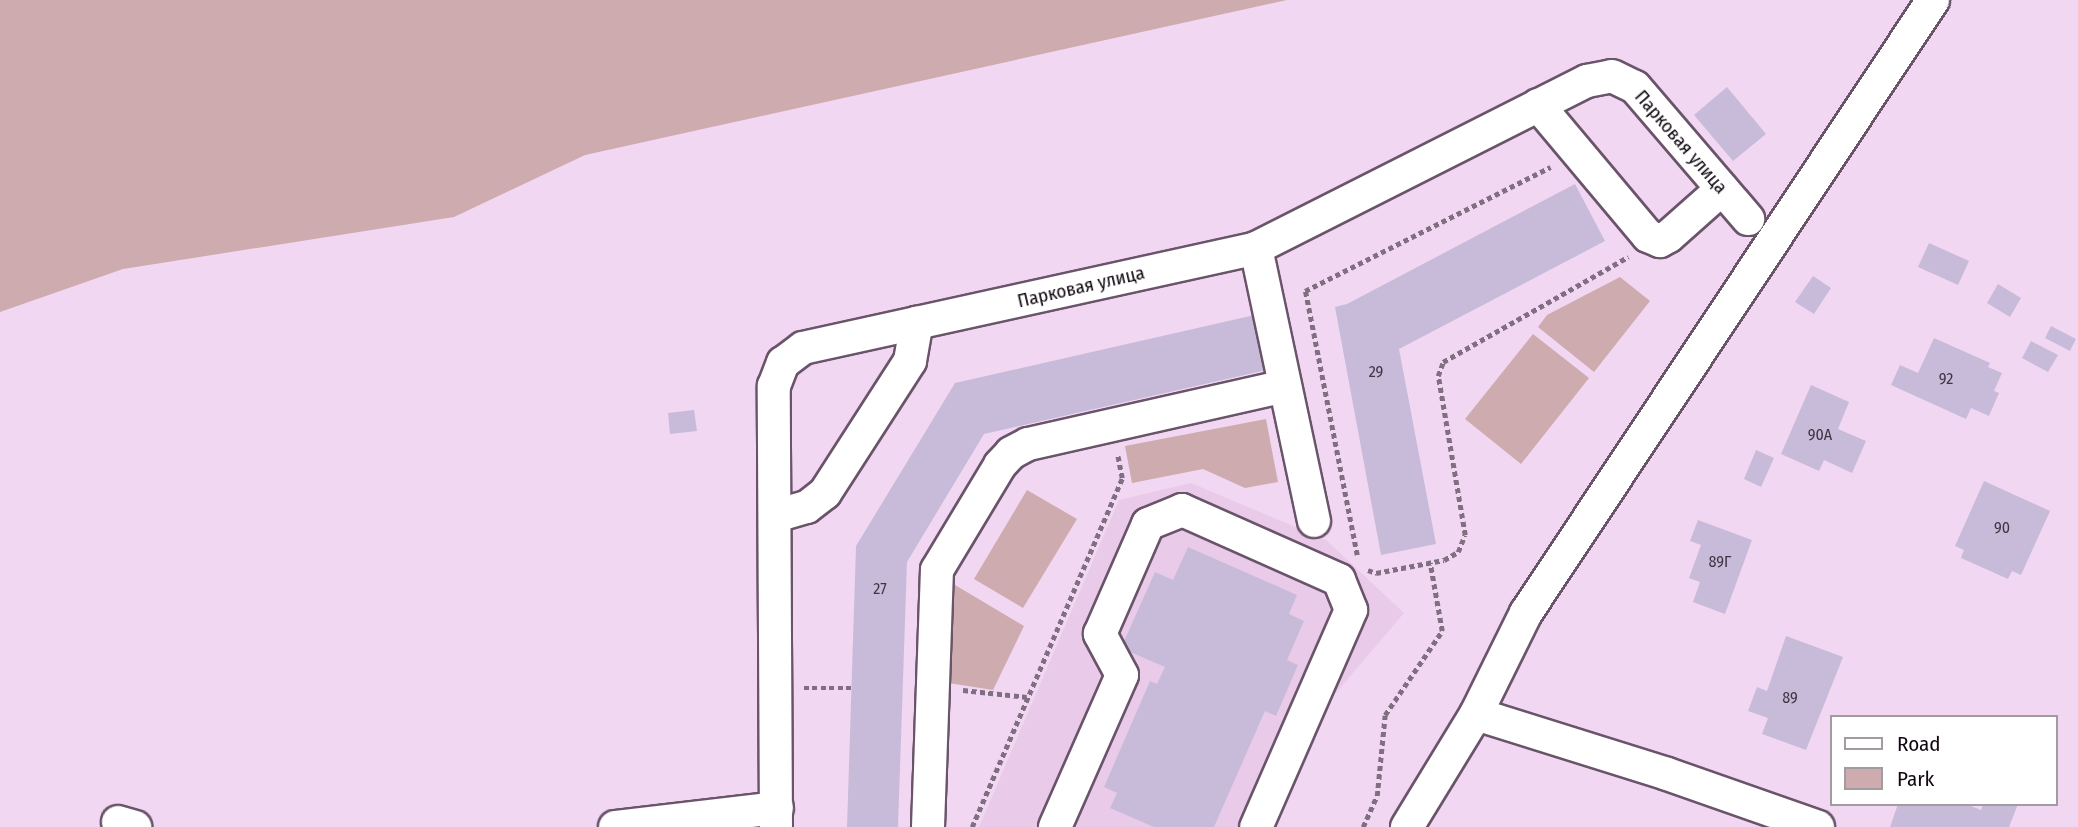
<!DOCTYPE html>
<meta charset="utf-8">
<style>
body{margin:0}
#map{position:relative;width:2078px;height:827px;overflow:hidden;background:#f1d7f1;font-family:"Fira Sans Condensed",sans-serif}
div>[style]{position:absolute}
[style*='--x']{left:calc(var(--x)*1px);top:calc(var(--y)*1px);width:calc(var(--w)*1px);rotate:calc(var(--a)*1deg)}
.built>*{inset:0;background:#eacae9}
.green>*{inset:0;background:#ceabaf}
.building>*{inset:0;background:#c8bbda}
.path>*{height:4.5px;margin-top:-2.25px;transform-origin:0;background:repeating-linear-gradient(90deg,#806f80 0 5px,transparent 0 8.5px)}
.roads{filter:drop-shadow(2px 0 #6a546a) drop-shadow(-2px 0 #6a546a) drop-shadow(0 2px #6a546a) drop-shadow(0 -2px #6a546a)}
.minor>*{height:32px;margin:-16px;padding:0 16px;transform-origin:16px;border-radius:16px;background:#fff}
span{translate:-50% -50%;white-space:nowrap;text-align:center;line-height:1.15;-webkit-text-stroke:5px #fff;paint-order:stroke}
.number-label{font-size:16px;color:#3f3543}
.number-label span{-webkit-text-stroke-width:0}
.street-label{font-size:19px;color:#110811}
.legend{position:absolute;left:1830px;top:715px;width:228px;height:91px;box-sizing:border-box;background:#fff;border:2px solid #a09ca0;margin:0;padding:9px 12px;list-style:none;font-size:21px;color:#110811}
.legend li{display:flex;align-items:center;gap:14px;height:35px}
.legend b{width:35px;border:2px solid #a09ca0}
</style>
<div id="map">
<div class="built">
<div style="clip-path:polygon(1191px 483px,1326px 540px,1404px 613px,1323px 708px,1272px 827px,979px 827px,1119px 500px)"></div>
</div>
<div class="green">
<div style="clip-path:polygon(0 0,1287px 0,585px 155px,454px 217px,123px 269px,0 312px)"></div>
<div style="clip-path:polygon(1620px 277px,1650px 301px,1594px 372px,1538px 327px,1547px 315px)"></div>
<div style="clip-path:polygon(1533px 334px,1589px 378px,1521px 464px,1465px 419px)"></div>
<div style="clip-path:polygon(1266px 419px,1278px 482px,1245px 488px,1203px 469px,1132px 483px,1125px 446px)"></div>
<div style="clip-path:polygon(1027px 490px,1077px 519px,1023px 608px,974px 579px)"></div>
<div style="clip-path:polygon(950px 582px,1024px 626px,993px 690px,942px 682px)"></div>
</div>
<div class="building">
<div style="clip-path:polygon(1727px 87px,1766px 134px,1733px 161px,1694px 115px)"></div>
<div style="clip-path:polygon(1575px 184px,1605px 241px,1399px 349px,1436px 544px,1381px 555px,1335px 307px,1347px 304px)"></div>
<div style="clip-path:polygon(1929px 243px,1969px 261px,1958px 285px,1918px 267px)"></div>
<div style="clip-path:polygon(1813px 276px,1831px 288px,1814px 314px,1795px 302px)"></div>
<div style="clip-path:polygon(1998px 284px,2021px 298px,2010px 317px,1987px 303px)"></div>
<div style="clip-path:polygon(1259px 314px,1271px 369px,984px 434px,907px 562px,898px 827px,847px 827px,856px 546px,955px 383px)"></div>
<div style="clip-path:polygon(2051px 326px,2076px 339px,2070px 351px,2045px 338px)"></div>
<div style="clip-path:polygon(1934px 338px,1990px 363px,1988px 367px,2002px 373px,1994px 391px,1999px 393px,1989px 416px,1971px 408px,1966px 419px,1891px 385px,1900px 365px,1918px 373px)"></div>
<div style="clip-path:polygon(2031px 341px,2058px 355px,2048px 372px,2022px 358px)"></div>
<div style="clip-path:polygon(1811px 385px,1849px 402px,1838px 429px,1866px 441px,1852px 473px,1824px 460px,1819px 471px,1781px 454px)"></div>
<div style="clip-path:polygon(694px 410px,697px 431px,670px 434px,668px 413px)"></div>
<div style="clip-path:polygon(1756px 450px,1774px 458px,1761px 487px,1744px 479px)"></div>
<div style="clip-path:polygon(1984px 481px,2050px 511px,2021px 575px,2012px 571px,2008px 579px,1961px 558px,1964px 550px,1955px 546px)"></div>
<div style="clip-path:polygon(1698px 520px,1752px 540px,1725px 614px,1693px 602px,1700px 582px,1689px 578px,1701px 545px,1690px 541px)"></div>
<div style="clip-path:polygon(1188px 547px,1297px 595px,1289px 614px,1304px 621px,1287px 660px,1298px 665px,1276px 716px,1265px 711px,1214px 827px,1154px 827px,1110px 808px,1117px 793px,1104px 787px,1150px 681px,1157px 684px,1165px 667px,1121px 648px,1155px 572px,1173px 580px)"></div>
<div style="clip-path:polygon(1786px 636px,1843px 657px,1806px 750px,1762px 734px,1768px 718px,1748px 711px,1757px 687px,1767px 691px)"></div>
<div style="clip-path:polygon(1898px 804px,1966px 804px,1981px 810px,1983px 804px,2018px 804px,2009px 827px,1890px 827px)"></div>
</div>
<div class="path">
<div style="--x:1357;--y:555;--w:269;--a:-101.1"></div>
<div style="--x:1305;--y:291;--w:275;--a:-26.8"></div>
<div style="--x:1368;--y:570;--w:9;--a:21"></div>
<div style="--x:1376;--y:573;--w:69;--a:-10.8"></div>
<div style="--x:1444;--y:560;--w:16;--a:-30"></div>
<div style="--x:1458;--y:552;--w:18;--a:-68"></div>
<div style="--x:1465;--y:535;--w:161;--a:-99.6"></div>
<div style="--x:1438;--y:376;--w:15;--a:-70"></div>
<div style="--x:1443;--y:362;--w:213;--a:-29.6"></div>
<div style="--x:804;--y:688;--w:47;--a:0"></div>
<div style="--x:963;--y:690;--w:64;--a:6.2"></div>
<div style="--x:972;--y:827;--w:380;--a:-66.7"></div>
<div style="--x:1122;--y:478;--w:25;--a:-101"></div>
<div style="--x:1363;--y:827;--w:34;--a:-66"></div>
<div style="--x:1377;--y:796;--w:81;--a:-84.4"></div>
<div style="--x:1385;--y:715;--w:102;--a:-55.8"></div>
<div style="--x:1442;--y:631;--w:69;--a:-100"></div>
</div>
<div class="roads">
<div class="minor">
<div style="--x:1538;--y:105;--w:171;--a:50"></div>
<div style="--x:1648;--y:236;--w:13;--a:23"></div>
<div style="--x:1660;--y:241;--w:10;--a:-29"></div>
<div style="--x:1669;--y:236;--w:71;--a:-41.6"></div>
<div style="--x:1256;--y:248;--w:279;--a:78"></div>
<div style="--x:775;--y:516;--w:33;--a:-16"></div>
<div style="--x:807;--y:507;--w:23;--a:-38"></div>
<div style="--x:825;--y:493;--w:157;--a:-57.2"></div>
<div style="--x:910;--y:361;--w:39;--a:-80"></div>
<div style="--x:1476;--y:714;--w:200;--a:17.4"></div>
<div style="--x:1667;--y:774;--w:160;--a:19.3"></div>
<div style="--x:118;--y:822;--w:18;--a:16"></div>
<div style="--x:615;--y:827;--w:163;--a:-6.7"></div>
<div style="--x:776;--y:827;--w:441;--a:-90.3"></div>
<div style="--x:774;--y:386;--w:25;--a:-69"></div>
<div style="--x:783;--y:363;--w:25;--a:-37"></div>
<div style="--x:803;--y:348;--w:464;--a:-12.4"></div>
<div style="--x:1256;--y:248;--w:371;--a:-26.8"></div>
<div style="--x:1587;--y:81;--w:25;--a:-11"></div>
<div style="--x:1612;--y:76;--w:25;--a:26"></div>
<div style="--x:1635;--y:87;--w:174;--a:49.4"></div>
<div style="--x:928;--y:827;--w:257;--a:-88"></div>
<div style="--x:937;--y:570;--w:122;--a:-59"></div>
<div style="--x:1000;--y:465;--w:16;--a:-47"></div>
<div style="--x:1011;--y:453;--w:19;--a:-28"></div>
<div style="--x:1028;--y:444;--w:263;--a:-12.7"></div>
<div style="--x:1055;--y:827;--w:166;--a:-66.2"></div>
<div style="--x:1122;--y:675;--w:47;--a:-118.2"></div>
<div style="--x:1100;--y:634;--w:120;--a:-66.4"></div>
<div style="--x:1148;--y:524;--w:37;--a:-22"></div>
<div style="--x:1182;--y:510;--w:172;--a:24"></div>
<div style="--x:1339;--y:580;--w:32;--a:68"></div>
<div style="--x:1351;--y:610;--w:237;--a:113.6"></div>
<div style="--x:1407;--y:827;--w:132;--a:-58.6"></div>
<div style="--x:1476;--y:714;--w:113;--a:-63.7"></div>
<div style="--x:1526;--y:613;--w:736;--a:-56.42"></div>
</div>
</div>
<div class="number-label">
<span style="left:1376px;top:372px">29</span>
<span style="left:1946px;top:379px">92</span>
<span style="left:1820px;top:435px">90А</span>
<span style="left:2002px;top:528px">90</span>
<span style="left:1720px;top:562px">89Г</span>
<span style="left:880px;top:589px">27</span>
<span style="left:1790px;top:698px">89</span>
</div>
<div class="street-label">
<span style="left:1681px;top:142px;rotate:49deg">Парковая улица</span>
<span style="left:1081px;top:287px;rotate:-13deg">Парковая улица</span>
</div>
<ul class="legend">
<li><b style="height:9px;background:#fff"></b>Road</li>
<li><b style="height:19px;background:#ceabaf"></b>Park</li>
</ul>
</div>
